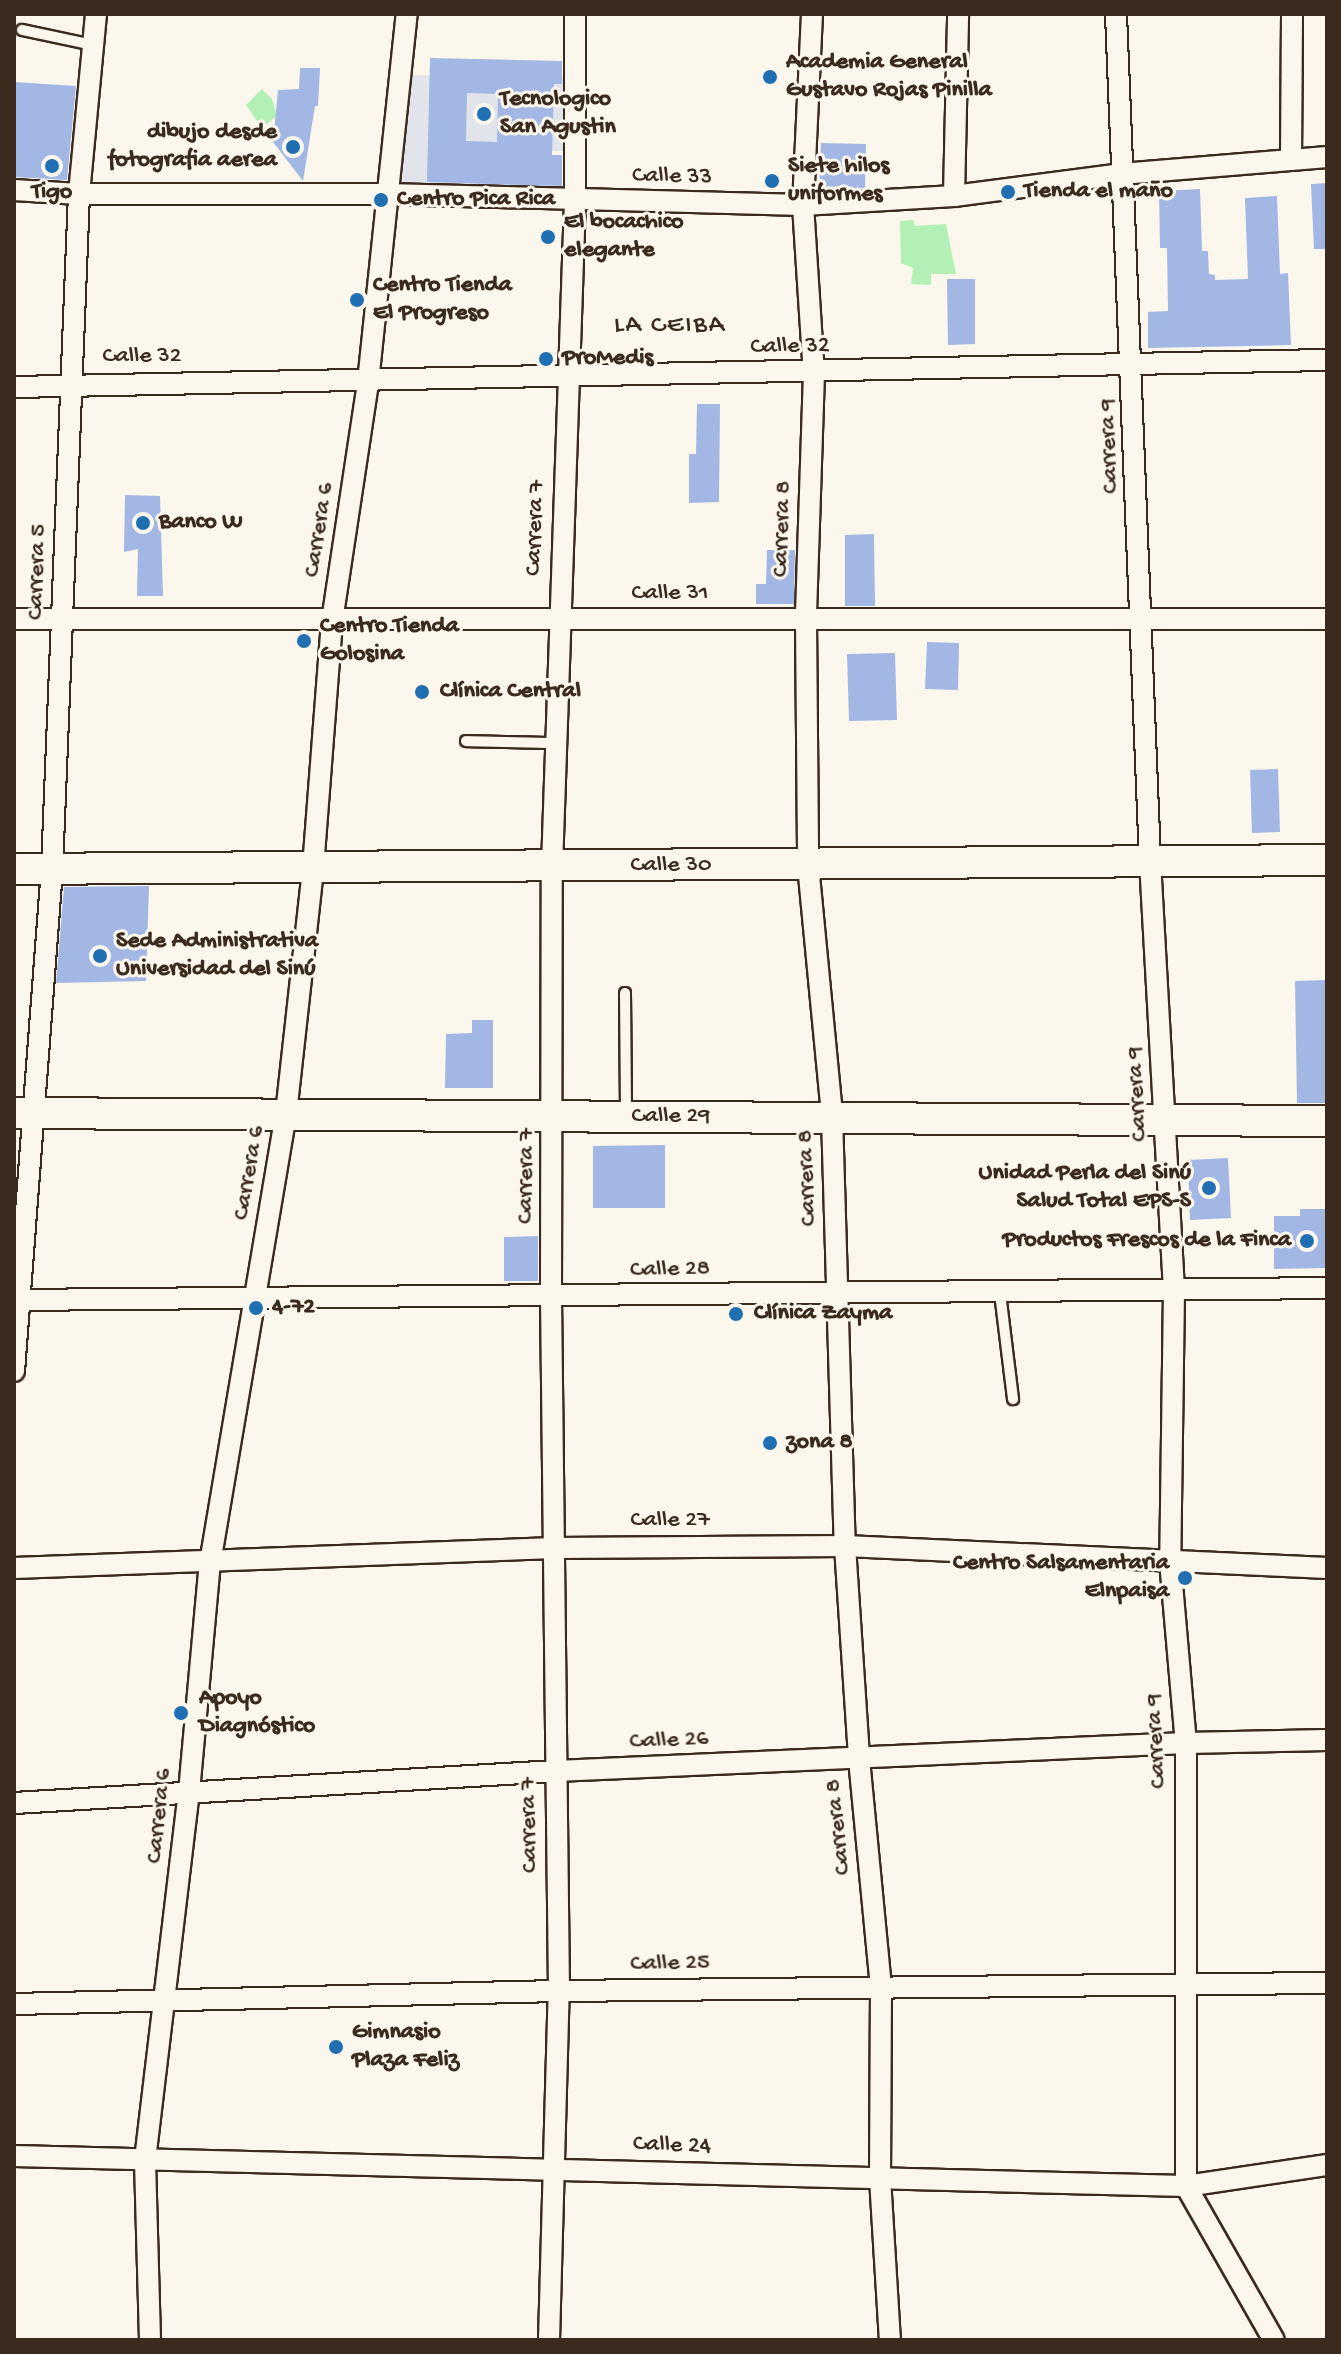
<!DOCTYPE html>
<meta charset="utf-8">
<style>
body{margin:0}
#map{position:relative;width:1341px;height:2354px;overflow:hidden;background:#fbf7ec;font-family:"Gochi Hand",sans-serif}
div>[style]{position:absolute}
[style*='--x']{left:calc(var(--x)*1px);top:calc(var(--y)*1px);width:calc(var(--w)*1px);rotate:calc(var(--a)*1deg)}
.built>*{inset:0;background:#e1e4ea}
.green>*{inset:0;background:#b3f0b5}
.building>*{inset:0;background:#a3b7e5}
.roads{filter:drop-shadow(2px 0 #3b2a1e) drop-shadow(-2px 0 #3b2a1e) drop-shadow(0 2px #3b2a1e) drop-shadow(0 -2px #3b2a1e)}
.lane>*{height:10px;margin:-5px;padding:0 5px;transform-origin:5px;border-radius:5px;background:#fbf7ec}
.street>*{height:20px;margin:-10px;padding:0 10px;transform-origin:10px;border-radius:10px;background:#fbf7ec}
.secondary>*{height:30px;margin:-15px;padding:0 15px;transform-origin:15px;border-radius:15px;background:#fbf7ec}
.dots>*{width:22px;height:22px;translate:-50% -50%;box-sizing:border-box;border:4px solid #fbf7ec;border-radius:50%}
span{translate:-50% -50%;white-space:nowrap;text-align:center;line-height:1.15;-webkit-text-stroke:6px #fbf7ec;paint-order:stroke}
.poi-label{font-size:24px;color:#3b2a1e;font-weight:700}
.left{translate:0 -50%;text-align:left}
.right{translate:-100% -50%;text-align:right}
.street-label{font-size:24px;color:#3b2a1e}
.neighbourhood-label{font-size:26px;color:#3b2a1e;letter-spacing:2px}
.frame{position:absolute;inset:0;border:16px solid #3b2a1e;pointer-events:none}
</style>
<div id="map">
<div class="built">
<div style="clip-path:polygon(401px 75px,574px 77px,572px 151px,544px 151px,546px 199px,386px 194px)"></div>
</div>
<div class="green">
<div style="clip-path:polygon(262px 89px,272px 99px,277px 116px,262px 128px,246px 105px)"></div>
<div style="clip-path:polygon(913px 220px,915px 226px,946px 224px,956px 274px,931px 274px,931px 285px,911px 284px,913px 268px,901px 263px,900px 221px)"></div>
</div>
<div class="building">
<div style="clip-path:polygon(evenodd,430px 58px,562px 61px,562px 84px,554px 84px,552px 155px,562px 155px,562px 186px,427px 182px,430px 58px,467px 93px,498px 94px,497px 142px,466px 141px,467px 93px)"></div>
<div style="clip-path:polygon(300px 68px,320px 68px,318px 106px,315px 106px,303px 181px,273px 142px,278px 90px,299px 89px)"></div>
<div style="clip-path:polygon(14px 82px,76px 86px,67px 180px,14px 177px)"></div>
<div style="clip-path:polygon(821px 143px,866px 144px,865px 188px,819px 191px)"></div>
<div style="clip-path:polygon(1327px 183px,1327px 249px,1314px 249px,1311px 184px)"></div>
<div style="clip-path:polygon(1200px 189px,1202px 251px,1208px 251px,1209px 274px,1215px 275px,1215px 280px,1248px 279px,1245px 198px,1277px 196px,1280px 274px,1288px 273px,1291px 345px,1148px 348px,1148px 312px,1168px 311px,1167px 248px,1160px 248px,1159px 191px)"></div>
<div style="clip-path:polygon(947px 279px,975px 279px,975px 344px,948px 345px)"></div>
<div style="clip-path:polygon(697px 404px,720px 404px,719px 502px,689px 503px,689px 454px,696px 454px)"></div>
<div style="clip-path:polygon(125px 495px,160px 496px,163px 596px,137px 596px,138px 549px,124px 552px)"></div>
<div style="clip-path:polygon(874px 534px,875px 606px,845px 606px,845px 535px)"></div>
<div style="clip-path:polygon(767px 550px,795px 550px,794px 604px,756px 604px,756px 584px,766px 584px)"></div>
<div style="clip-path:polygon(927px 642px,959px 643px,958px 690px,925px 689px)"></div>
<div style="clip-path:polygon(895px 653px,897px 720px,849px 721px,847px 654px)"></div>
<div style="clip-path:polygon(1278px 769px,1280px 832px,1252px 833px,1250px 770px)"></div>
<div style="clip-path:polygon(149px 886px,146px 981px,56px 983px,64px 887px)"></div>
<div style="clip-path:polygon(1327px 980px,1327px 1103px,1297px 1103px,1295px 981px)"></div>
<div style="clip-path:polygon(472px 1020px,493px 1020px,493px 1088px,445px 1088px,446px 1034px,472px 1033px)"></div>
<div style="clip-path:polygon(665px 1145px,665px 1208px,593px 1208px,593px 1146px)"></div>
<div style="clip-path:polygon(1228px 1158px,1231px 1218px,1190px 1220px,1188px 1160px)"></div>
<div style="clip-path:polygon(1300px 1209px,1327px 1209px,1327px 1268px,1274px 1269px,1274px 1216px,1300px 1216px)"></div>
<div style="clip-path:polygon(538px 1236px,538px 1281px,504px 1281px,504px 1237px)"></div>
</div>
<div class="roads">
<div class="lane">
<div style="--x:22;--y:30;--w:73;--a:11.9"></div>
<div style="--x:466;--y:741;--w:89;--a:1.3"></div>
<div style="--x:625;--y:993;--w:122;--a:89.5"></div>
<div style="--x:1000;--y:1293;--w:107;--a:83"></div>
</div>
<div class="street">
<div style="--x:812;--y:14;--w:191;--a:92.7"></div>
<div style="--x:803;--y:205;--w:168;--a:86.3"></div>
<div style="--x:814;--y:373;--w:247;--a:91.9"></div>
<div style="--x:806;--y:620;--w:245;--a:89.5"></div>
<div style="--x:808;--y:865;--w:252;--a:84.5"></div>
<div style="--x:832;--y:1116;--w:430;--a:88.3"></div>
<div style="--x:845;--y:1546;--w:213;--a:86.2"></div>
<div style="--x:859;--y:1759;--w:229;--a:84.5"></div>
<div style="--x:881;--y:1987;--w:191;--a:90.3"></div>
<div style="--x:880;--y:2178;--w:162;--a:86.5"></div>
<div style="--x:1116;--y:14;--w:848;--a:87.7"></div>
<div style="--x:1150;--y:861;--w:431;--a:86.8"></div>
<div style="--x:1174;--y:1291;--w:270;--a:90.8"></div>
<div style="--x:1170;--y:1561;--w:183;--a:85"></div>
<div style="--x:1186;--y:1743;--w:443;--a:90"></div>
<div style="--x:1186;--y:2186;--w:177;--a:60.3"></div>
<div style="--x:1291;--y:160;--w:146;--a:-89.6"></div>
<div style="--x:14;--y:190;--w:65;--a:3.5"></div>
<div style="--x:79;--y:194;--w:307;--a:0"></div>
<div style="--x:386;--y:194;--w:417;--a:1.5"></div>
<div style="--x:803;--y:205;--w:151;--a:-3.4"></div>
<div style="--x:954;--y:196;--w:168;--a:-7.5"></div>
<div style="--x:1121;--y:174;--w:207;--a:-4.7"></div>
<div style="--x:954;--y:196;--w:182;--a:-88.7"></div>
<div style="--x:14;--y:387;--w:1313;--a:-1.18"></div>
<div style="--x:14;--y:619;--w:1313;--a:0"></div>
<div style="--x:14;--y:1300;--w:1313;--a:-0.52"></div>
<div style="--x:14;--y:1371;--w:503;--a:-85.67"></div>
<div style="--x:52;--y:869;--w:676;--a:-87.71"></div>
<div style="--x:79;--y:194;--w:181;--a:-84.6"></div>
<div style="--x:14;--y:1568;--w:541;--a:-2.12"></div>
<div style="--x:555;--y:1548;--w:290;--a:-0.4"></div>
<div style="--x:845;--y:1546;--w:483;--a:2.6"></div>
<div style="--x:14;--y:1803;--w:543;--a:-3.38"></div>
<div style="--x:556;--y:1771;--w:631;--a:-2.54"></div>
<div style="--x:1186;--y:1743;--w:141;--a:-1.2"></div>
<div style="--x:14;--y:2004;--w:545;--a:-1.37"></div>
<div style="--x:559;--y:1991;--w:768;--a:-0.6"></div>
<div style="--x:14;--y:2156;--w:1172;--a:1.47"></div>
<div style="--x:1186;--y:2186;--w:143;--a:-8.5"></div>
<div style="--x:150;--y:2340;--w:180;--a:-91.6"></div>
<div style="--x:145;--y:2160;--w:371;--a:-83.2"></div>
<div style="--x:189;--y:1792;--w:230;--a:-84.8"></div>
<div style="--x:210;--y:1563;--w:455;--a:-80.4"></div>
<div style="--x:286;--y:1114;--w:247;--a:-83.7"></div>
<div style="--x:313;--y:868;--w:248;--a:-85.6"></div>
<div style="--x:332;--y:621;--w:242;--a:-81.4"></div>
<div style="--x:368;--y:382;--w:370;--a:-84"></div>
<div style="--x:549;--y:2340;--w:349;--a:-88.4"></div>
<div style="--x:559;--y:1991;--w:693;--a:-90.66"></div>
<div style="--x:551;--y:1298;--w:431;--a:-89.9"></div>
<div style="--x:552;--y:867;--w:666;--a:-88.02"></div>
<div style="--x:575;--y:201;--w:187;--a:-90"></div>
</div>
<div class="secondary">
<div style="--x:14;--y:869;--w:1313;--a:-0.39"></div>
<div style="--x:14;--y:1113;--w:1313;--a:0.35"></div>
</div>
</div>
<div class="dots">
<div style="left:770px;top:77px;background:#1f6fb2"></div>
<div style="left:484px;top:114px;background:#1f6fb2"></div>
<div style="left:293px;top:147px;background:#1f6fb2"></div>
<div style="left:52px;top:166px;background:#1f6fb2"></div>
<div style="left:772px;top:181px;background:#1f6fb2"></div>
<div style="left:1008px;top:192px;background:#1f6fb2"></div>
<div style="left:381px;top:200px;background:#1f6fb2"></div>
<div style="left:548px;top:237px;background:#1f6fb2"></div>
<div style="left:357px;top:300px;background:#1f6fb2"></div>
<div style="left:546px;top:359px;background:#1f6fb2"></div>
<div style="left:143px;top:523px;background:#1f6fb2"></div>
<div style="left:304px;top:641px;background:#1f6fb2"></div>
<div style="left:422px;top:692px;background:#1f6fb2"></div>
<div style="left:100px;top:956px;background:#1f6fb2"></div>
<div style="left:1209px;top:1188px;background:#1f6fb2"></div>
<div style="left:1307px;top:1241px;background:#1f6fb2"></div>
<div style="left:256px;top:1308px;background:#1f6fb2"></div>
<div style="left:736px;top:1314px;background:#1f6fb2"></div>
<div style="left:770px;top:1443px;background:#1f6fb2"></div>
<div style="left:1185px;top:1578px;background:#1f6fb2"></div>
<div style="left:181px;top:1713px;background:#1f6fb2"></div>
<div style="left:336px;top:2047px;background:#1f6fb2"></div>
</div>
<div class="poi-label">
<span class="left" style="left:786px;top:77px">Academia General<br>Gustavo Rojas Pinilla</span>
<span class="left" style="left:500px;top:114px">Tecnologico<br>San Agustin</span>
<span class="right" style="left:277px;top:147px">dibujo desde<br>fotografia aerea</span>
<span class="left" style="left:788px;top:181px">Siete hilos<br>uniformes</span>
<span class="left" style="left:1024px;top:192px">Tienda el maño</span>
<span style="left:52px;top:193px">Tigo</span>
<span class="left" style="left:397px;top:200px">Centro Pica Rica</span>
<span class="left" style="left:564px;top:237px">El bocachico<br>elegante</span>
<span class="left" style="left:373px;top:300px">Centro Tienda<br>El Progreso</span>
<span class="left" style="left:562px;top:359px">ProMedis</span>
<span class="left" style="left:159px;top:523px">Banco W</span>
<span class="left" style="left:320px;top:641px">Centro Tienda<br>Golosina</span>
<span class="left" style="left:440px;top:692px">Clínica Central</span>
<span class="left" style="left:116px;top:956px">Sede Administrativa<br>Universidad del Sinú</span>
<span class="right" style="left:1191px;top:1188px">Unidad Perla del Sinú<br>Salud Total EPS-S</span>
<span class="right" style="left:1291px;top:1241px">Productos Frescos de la Finca</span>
<span class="left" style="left:272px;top:1308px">4-72</span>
<span class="left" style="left:754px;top:1314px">Clínica Zayma</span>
<span class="left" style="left:786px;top:1443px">zona 8</span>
<span class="right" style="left:1169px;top:1578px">Centro Salsamentaria<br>Elnpaisa</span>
<span class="left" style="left:199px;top:1713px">Apoyo<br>Diagnóstico</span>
<span class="left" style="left:352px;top:2047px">Gimnasio<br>Plaza Feliz</span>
</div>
<div class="street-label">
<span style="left:672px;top:177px;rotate:1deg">Calle 33</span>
<span style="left:790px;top:347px;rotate:-1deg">Calle 32</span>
<span style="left:142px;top:357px">Calle 32</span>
<span style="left:1110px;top:446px;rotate:-92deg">Carrera 9</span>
<span style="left:536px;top:528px;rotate:-88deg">Carrera 7</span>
<span style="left:783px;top:529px;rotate:-88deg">Carrera 8</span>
<span style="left:320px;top:530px;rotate:-81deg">Carrera 6</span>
<span style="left:38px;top:572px;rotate:-88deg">Carrera 5</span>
<span style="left:670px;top:594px">Calle 31</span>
<span style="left:671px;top:866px">Calle 30</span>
<span style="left:1138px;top:1094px;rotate:-93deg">Carrera 9</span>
<span style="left:671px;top:1117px">Calle 29</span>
<span style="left:250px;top:1173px;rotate:-80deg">Carrera 6</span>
<span style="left:527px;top:1176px;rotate:-89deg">Carrera 7</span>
<span style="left:808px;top:1178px;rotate:-92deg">Carrera 8</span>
<span style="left:670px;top:1270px;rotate:-1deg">Calle 28</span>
<span style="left:670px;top:1521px">Calle 27</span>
<span style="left:669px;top:1741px;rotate:-2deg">Calle 26</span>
<span style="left:1157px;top:1741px;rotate:-93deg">Carrera 9</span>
<span style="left:160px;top:1816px;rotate:-84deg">Carrera 6</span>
<span style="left:530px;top:1825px;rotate:-91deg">Carrera 7</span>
<span style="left:839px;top:1827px;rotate:-96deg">Carrera 8</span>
<span style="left:670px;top:1964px;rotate:-1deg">Calle 25</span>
<span style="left:672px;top:2146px;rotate:2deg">Calle 24</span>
</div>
<div class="neighbourhood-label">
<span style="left:670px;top:327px">LA CEIBA</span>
</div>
<div class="frame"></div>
</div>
